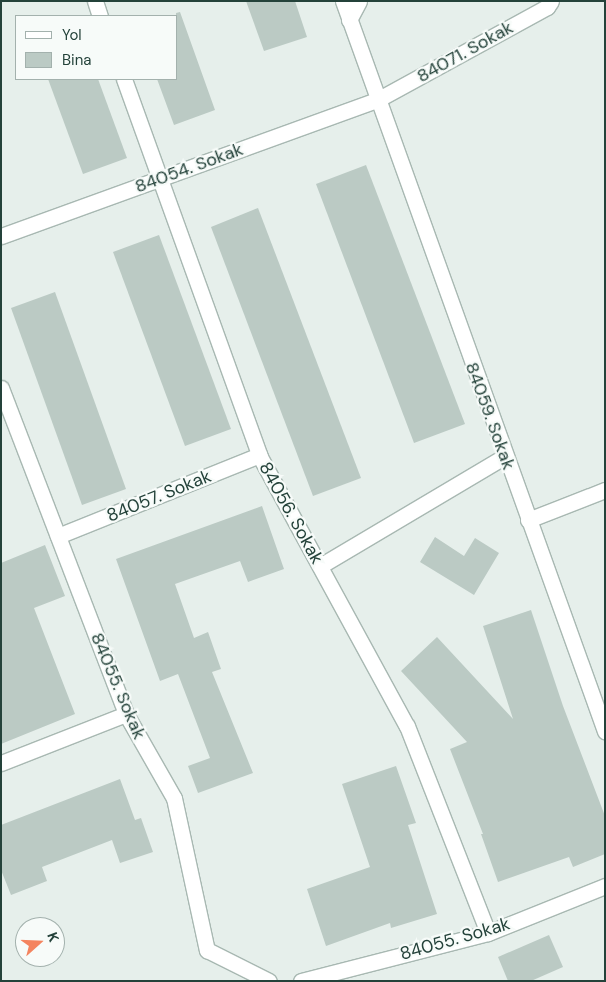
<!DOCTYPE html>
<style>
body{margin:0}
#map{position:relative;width:606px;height:982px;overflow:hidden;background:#e6efeb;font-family:"DM Sans",sans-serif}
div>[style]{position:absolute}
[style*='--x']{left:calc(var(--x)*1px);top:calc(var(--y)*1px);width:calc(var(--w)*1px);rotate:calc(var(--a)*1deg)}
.building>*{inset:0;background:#bbcac4}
.roads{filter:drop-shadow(1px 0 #a8b8b2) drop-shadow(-1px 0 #a8b8b2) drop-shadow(0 1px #a8b8b2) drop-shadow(0 -1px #a8b8b2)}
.minor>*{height:15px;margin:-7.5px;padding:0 7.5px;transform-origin:7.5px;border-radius:7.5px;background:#fff}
span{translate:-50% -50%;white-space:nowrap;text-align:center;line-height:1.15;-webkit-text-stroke:4.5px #f7fbf9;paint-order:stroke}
.street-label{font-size:18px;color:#24423a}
.frame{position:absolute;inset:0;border:2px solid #24423a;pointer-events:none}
.legend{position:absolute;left:15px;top:15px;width:162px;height:65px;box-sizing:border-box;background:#f7fbf9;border:1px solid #a3b1ad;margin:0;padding:6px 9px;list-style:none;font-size:15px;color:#24423a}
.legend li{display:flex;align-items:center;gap:10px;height:25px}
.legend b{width:25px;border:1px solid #a3b1ad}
.north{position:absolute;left:15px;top:917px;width:50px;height:50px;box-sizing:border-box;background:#f7fbf9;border:1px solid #a3b1ad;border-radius:50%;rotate:70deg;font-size:14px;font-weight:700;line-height:20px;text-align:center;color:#24423a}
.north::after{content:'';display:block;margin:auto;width:18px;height:22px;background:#f4845f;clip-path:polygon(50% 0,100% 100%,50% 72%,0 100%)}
</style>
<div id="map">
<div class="building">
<div style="clip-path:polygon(246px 1px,295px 1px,307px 37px,264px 51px)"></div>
<div style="clip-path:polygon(180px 12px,215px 110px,174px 125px,157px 79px,176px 79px,176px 13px)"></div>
<div style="clip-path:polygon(48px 79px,98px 79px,127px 158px,83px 174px)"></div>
<div style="clip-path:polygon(366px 165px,465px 424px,414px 443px,316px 184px)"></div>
<div style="clip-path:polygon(258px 208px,361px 478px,313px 496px,211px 227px)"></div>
<div style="clip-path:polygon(159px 235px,231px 429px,185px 446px,113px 252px)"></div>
<div style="clip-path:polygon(55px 292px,126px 489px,82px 505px,11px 308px)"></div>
<div style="clip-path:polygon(262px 506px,284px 569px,248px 582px,240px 561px,175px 584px,194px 638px,208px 632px,221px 669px,212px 672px,253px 773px,198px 793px,188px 766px,210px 758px,178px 674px,160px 681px,116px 559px)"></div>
<div style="clip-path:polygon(435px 537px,464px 556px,475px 538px,499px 553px,474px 595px,420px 562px)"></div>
<div style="clip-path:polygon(45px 545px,65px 596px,34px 608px,75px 714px,1px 744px,1px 563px)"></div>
<div style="clip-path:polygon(531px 610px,563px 706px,605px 816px,605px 854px,573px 867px,569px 857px,498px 882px,481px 834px,483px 834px,450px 749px,467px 742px,401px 671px,437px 637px,513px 719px,483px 626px)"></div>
<div style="clip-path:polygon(396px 766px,416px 823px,408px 825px,437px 914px,391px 928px,390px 923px,326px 946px,307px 889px,370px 867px,342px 784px)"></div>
<div style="clip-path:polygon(120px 779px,135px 820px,141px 818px,153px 852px,120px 863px,112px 840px,42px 867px,47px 881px,11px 895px,1px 870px,1px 825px)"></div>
<div style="clip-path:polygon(549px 935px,563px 967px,531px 981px,508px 981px,498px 957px)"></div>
</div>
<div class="roads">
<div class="minor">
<div style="--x:95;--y:1;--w:16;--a:72"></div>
<div style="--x:343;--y:1;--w:776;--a:70.26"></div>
<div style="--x:349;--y:20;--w:21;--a:-62"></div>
<div style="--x:124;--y:79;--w:400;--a:70.2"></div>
<div style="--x:259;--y:455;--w:309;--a:61.4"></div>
<div style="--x:407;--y:726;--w:222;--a:68.6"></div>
<div style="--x:1;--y:236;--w:400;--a:-19.9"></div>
<div style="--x:377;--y:100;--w:194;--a:-28.7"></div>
<div style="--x:547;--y:7;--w:7;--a:-56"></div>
<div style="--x:1;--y:388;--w:349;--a:69"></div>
<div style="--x:126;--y:714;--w:97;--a:60.3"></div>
<div style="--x:174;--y:798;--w:156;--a:77.8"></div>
<div style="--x:207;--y:950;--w:69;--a:26.6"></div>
<div style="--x:528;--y:520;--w:83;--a:-21.3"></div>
<div style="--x:58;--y:536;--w:217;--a:-21.9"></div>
<div style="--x:320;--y:566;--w:215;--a:-30.7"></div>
<div style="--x:1;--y:763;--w:134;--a:-21.4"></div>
<div style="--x:301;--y:981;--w:193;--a:-14.4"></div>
<div style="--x:488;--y:933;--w:126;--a:-21.9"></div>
</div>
</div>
<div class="street-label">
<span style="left:465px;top:52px;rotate:-29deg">84071. Sokak</span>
<span style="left:189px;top:168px;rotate:-20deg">84054. Sokak</span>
<span style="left:490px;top:416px;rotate:70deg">84059. Sokak</span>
<span style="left:159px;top:496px;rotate:-22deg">84057. Sokak</span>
<span style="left:291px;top:513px;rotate:61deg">84056. Sokak</span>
<span style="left:118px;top:686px;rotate:67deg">84055. Sokak</span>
<span style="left:455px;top:939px;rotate:-16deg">84055. Sokak</span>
</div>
<div class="frame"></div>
<ul class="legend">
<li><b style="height:6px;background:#fff"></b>Yol</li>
<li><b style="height:14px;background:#bbcac4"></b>Bina</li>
</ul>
<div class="north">K</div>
</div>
